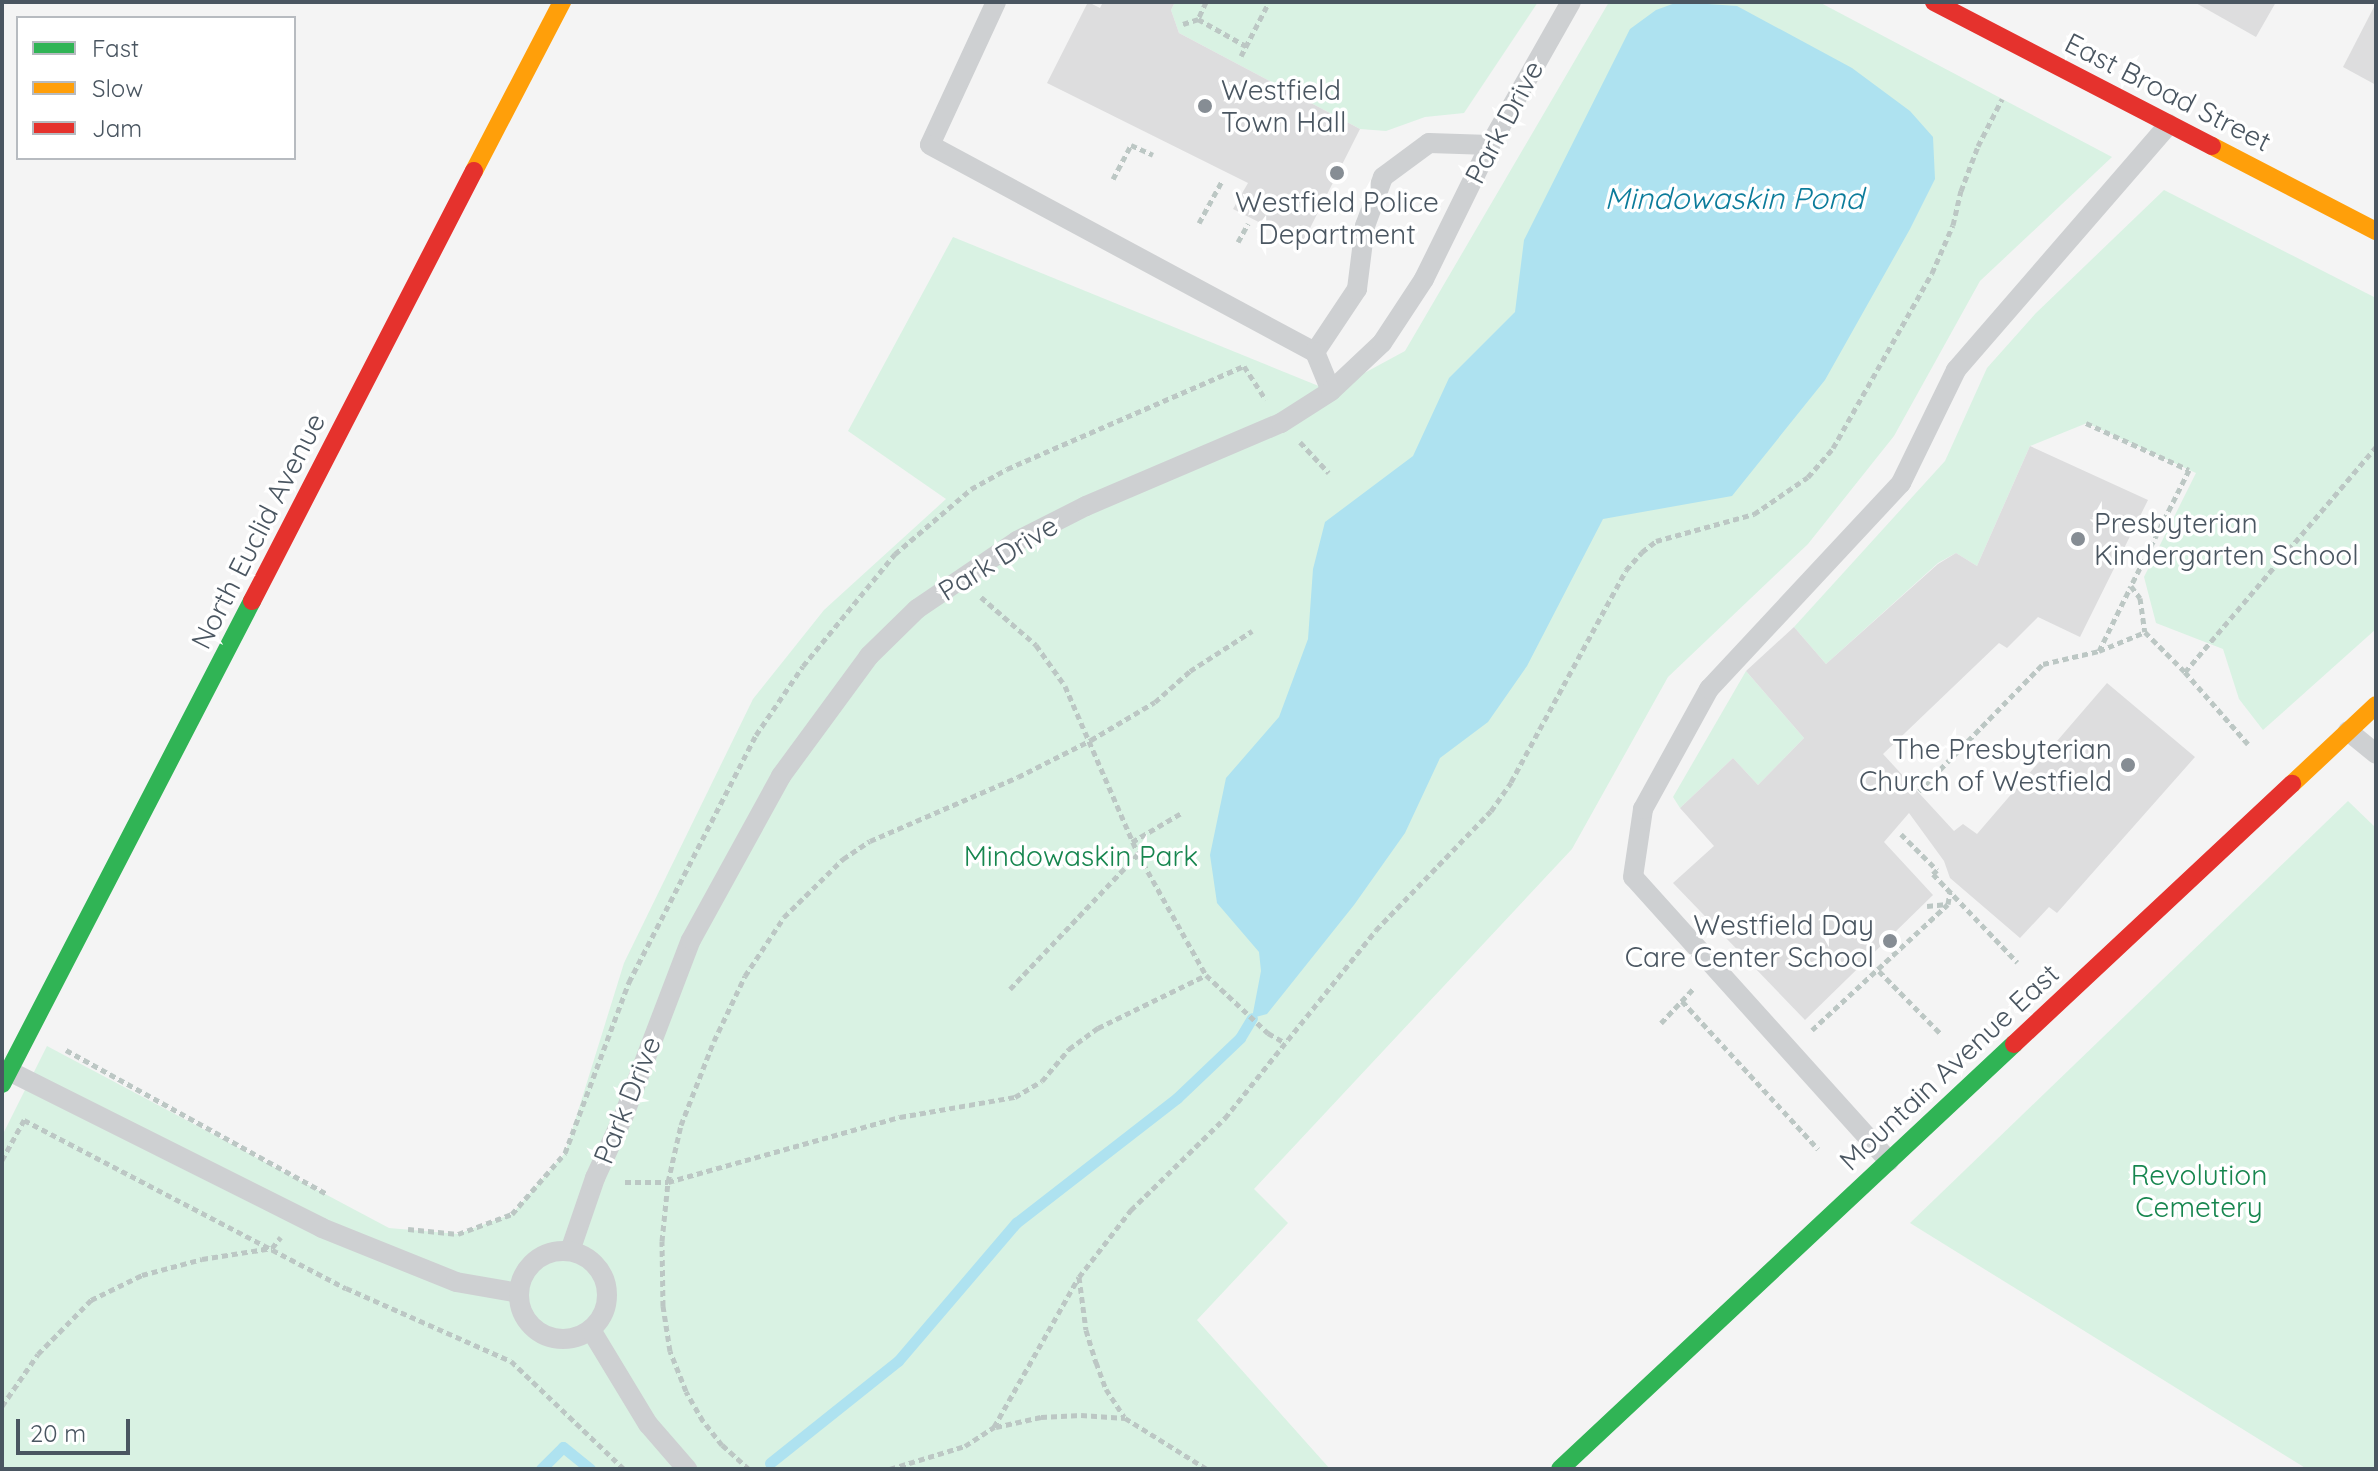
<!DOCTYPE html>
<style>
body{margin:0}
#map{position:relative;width:2378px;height:1471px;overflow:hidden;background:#f4f4f4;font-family:Quicksand,sans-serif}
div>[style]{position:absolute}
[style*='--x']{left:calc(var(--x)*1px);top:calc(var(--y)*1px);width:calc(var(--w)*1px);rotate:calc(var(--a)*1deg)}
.green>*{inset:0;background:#d9f2e3}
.water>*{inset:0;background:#aee2f0}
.stream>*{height:11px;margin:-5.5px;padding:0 5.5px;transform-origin:5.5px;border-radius:5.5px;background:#aee2f0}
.building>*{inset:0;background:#ddddde}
.path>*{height:5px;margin-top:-2.5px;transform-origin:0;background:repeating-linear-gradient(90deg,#bcc7c4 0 6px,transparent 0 10px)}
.lane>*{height:20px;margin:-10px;padding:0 10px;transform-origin:10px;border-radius:10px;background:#ced0d2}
.lane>.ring{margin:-10px;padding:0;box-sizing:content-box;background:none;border:20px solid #ced0d2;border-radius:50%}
.fast>*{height:18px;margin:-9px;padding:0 9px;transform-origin:9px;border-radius:9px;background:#30b455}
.slow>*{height:18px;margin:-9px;padding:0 9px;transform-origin:9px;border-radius:9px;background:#ff9f0a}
.jam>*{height:18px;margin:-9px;padding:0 9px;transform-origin:9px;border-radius:9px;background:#e5322d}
.dots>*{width:22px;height:22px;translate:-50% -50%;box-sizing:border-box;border:4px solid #fff;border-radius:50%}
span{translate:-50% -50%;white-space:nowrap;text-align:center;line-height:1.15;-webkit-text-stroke:7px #fff;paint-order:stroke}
.poi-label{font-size:28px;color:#4a5661}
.left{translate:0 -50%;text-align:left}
.right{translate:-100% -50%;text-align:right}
.street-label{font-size:28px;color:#4a5661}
.park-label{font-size:28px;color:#17864f}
.water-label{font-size:30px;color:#0c7c9b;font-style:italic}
.frame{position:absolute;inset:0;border:4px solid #4a5661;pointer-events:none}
.legend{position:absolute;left:16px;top:16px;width:280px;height:144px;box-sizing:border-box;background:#fff;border:2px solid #b7bbc0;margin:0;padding:10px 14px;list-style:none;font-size:24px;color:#4a5661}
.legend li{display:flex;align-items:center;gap:16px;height:40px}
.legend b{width:40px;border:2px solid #b7bbc0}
.scale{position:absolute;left:16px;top:1419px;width:114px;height:36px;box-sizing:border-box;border:4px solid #4a5661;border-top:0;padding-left:10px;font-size:24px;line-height:28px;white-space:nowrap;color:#4a5661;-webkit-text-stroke:6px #fff;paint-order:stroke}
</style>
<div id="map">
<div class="green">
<div style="clip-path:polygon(1175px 2px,1538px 2px,1464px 113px,1425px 117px,1386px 131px,1360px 129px,1179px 33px,1171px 10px)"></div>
<div style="clip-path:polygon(1609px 2px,1819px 2px,2112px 157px,1980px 281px,1894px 436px,1808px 544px,1668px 677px,1572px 849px,1254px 1189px,1288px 1223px,1197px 1320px,1330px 1469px,2px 1469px,2px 1136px,47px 1046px,389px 1228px,458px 1234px,512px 1214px,565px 1153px,624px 963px,753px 699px,824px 610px,946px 499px,848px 431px,953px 237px,1331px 391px,1405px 351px)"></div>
<div style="clip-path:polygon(2164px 190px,2376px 298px,2376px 629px,2263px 730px,2239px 699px,2223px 649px,2156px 623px,2144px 577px,2196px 473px,2087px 423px,2030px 446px,1977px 566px,1956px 553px,1938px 563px,1826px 664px,1794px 627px,1945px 461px,1987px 368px,2035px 314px)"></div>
<div style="clip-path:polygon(1746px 671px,1804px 738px,1758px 785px,1733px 758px,1680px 808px,1673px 797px)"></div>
<div style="clip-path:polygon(2348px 801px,2376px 828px,2376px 1469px,2307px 1469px,1910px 1223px)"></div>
</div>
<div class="water">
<div style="clip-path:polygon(1678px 2px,1737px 6px,1852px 68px,1910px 111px,1933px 137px,1935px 179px,1910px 229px,1825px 380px,1732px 496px,1603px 519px,1527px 666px,1488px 722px,1440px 758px,1405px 833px,1354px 905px,1267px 1014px,1252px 1018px,1261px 971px,1259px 952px,1217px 903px,1210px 855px,1226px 778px,1279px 717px,1308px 639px,1313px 569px,1325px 522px,1413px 456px,1449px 378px,1515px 312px,1524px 240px,1630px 29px,1656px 10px)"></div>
</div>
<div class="stream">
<div style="--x:770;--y:1463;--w:164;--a:-38.6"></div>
<div style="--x:898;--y:1361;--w:182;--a:-49.5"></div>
<div style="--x:1016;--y:1223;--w:204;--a:-37.8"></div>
<div style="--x:1177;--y:1098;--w:87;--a:-43.6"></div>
<div style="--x:1240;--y:1038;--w:23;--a:-59"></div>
<div style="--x:541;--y:1469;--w:31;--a:-45"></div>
<div style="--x:563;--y:1447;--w:35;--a:39"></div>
</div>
<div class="building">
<div style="clip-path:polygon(1088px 2px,1100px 8px,1103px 2px,1175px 2px,1171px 10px,1179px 33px,1360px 129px,1302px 244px,1233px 209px,1248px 183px,1047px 83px)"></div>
<div style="clip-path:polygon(2194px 2px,2276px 2px,2256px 37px)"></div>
<div style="clip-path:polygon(2376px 3px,2376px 85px,2343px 67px)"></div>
<div style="clip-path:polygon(2030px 446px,2148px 500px,2080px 637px,2038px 617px,2007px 648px,1999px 643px,1883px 754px,1954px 831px,1963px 824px,1977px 834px,2107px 683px,2195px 757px,2057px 913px,2049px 907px,2020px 938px,1950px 878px,1944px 861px,1909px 813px,1884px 842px,1933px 895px,1805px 1020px,1673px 883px,1714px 846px,1680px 808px,1733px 758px,1758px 785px,1804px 738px,1746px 671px,1794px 627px,1826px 664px,1938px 564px,1956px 553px,1977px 566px)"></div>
</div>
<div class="path">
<div style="--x:1206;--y:2;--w:19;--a:115"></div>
<div style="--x:1198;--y:19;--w:55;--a:29.4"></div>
<div style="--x:1183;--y:24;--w:16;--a:-18"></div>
<div style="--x:1241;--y:56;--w:61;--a:-62.6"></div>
<div style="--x:1113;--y:179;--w:38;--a:-62"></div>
<div style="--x:1131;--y:145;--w:24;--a:24"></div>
<div style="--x:1199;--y:223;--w:48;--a:-61.3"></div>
<div style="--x:1238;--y:242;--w:21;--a:-61"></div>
<div style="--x:2086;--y:423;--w:113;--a:24.5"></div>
<div style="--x:2189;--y:470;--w:130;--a:116.6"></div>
<div style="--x:2131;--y:586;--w:15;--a:53"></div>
<div style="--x:2140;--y:598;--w:34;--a:82"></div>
<div style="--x:2145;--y:632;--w:57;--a:45"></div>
<div style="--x:1300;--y:442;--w:42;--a:46.9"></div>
<div style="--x:981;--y:597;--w:73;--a:41.1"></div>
<div style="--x:1036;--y:645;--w:50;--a:54.7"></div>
<div style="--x:1065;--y:686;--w:183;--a:66.5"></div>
<div style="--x:1138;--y:854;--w:139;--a:60.7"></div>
<div style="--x:1206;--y:975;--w:85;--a:43.1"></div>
<div style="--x:1268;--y:1033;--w:20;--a:30"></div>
<div style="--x:2099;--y:651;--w:50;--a:-22.4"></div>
<div style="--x:2248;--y:744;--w:96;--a:-131.2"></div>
<div style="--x:2185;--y:672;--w:295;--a:-49.7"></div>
<div style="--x:1919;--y:791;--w:177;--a:-45.7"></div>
<div style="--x:2043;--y:664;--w:57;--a:-13.1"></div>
<div style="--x:2099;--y:651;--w:72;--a:-63.8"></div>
<div style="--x:1901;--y:834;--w:51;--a:45"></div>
<div style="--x:1937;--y:870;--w:6;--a:135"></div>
<div style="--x:1933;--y:874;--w:122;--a:46.3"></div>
<div style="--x:1132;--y:842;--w:59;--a:-30.5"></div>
<div style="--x:1927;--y:906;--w:20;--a:-6"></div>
<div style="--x:1879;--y:971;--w:88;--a:45.5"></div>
<div style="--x:1010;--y:989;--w:186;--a:-46.5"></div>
<div style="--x:1682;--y:1001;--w:201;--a:47.4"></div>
<div style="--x:1661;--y:1023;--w:48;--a:-46.7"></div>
<div style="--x:1812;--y:1030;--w:185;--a:-42.8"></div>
<div style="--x:1948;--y:904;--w:12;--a:-81"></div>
<div style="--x:66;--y:1050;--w:298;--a:28.9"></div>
<div style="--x:2;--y:1160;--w:46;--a:-61.2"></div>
<div style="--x:24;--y:1120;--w:363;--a:27.6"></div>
<div style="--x:346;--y:1288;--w:180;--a:23.9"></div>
<div style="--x:511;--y:1361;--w:156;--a:43.7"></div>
<div style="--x:625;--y:1182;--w:43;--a:0"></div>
<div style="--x:668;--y:1182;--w:241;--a:-15.7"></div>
<div style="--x:900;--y:1117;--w:117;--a:-9.9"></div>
<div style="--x:1015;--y:1097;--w:31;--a:-31"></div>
<div style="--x:1042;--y:1081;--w:42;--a:-49.8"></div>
<div style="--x:1069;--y:1049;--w:36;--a:-36"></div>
<div style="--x:1098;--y:1028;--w:120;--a:-26.1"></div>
<div style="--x:408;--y:1229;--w:50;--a:5.7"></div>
<div style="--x:458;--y:1234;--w:58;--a:-20.3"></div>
<div style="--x:512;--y:1214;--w:81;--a:-49"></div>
<div style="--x:565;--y:1153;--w:183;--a:-69.5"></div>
<div style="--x:629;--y:982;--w:278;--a:-62.8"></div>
<div style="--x:756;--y:735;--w:83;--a:-55.7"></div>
<div style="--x:803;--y:666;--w:145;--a:-50.6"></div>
<div style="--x:895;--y:554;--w:100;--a:-40.5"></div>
<div style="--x:971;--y:489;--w:41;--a:-29.1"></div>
<div style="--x:1007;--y:469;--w:258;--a:-23.5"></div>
<div style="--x:1244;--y:366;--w:40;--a:57.1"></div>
<div style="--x:1079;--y:1277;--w:53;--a:82.5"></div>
<div style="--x:1086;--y:1330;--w:34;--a:73"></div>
<div style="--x:1096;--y:1362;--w:29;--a:70"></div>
<div style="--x:1106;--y:1389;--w:33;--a:57"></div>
<div style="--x:2;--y:1406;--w:63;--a:-55.3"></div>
<div style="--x:38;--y:1354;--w:76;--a:-45.5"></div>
<div style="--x:91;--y:1300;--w:57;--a:-26.1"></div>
<div style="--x:142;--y:1275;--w:62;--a:-14.9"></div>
<div style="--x:202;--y:1259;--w:71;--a:-8.9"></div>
<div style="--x:272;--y:1248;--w:14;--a:-51"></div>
<div style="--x:996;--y:1427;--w:46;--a:-12.5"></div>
<div style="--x:1041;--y:1417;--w:40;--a:-2.9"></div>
<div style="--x:1081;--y:1415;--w:44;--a:3.9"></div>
<div style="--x:1125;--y:1418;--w:97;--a:31.9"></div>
<div style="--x:749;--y:1469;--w:36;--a:-138"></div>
<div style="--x:722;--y:1445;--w:31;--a:-128"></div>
<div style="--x:703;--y:1421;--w:34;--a:-120"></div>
<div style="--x:686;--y:1391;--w:43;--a:-111.8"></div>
<div style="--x:670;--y:1351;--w:46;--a:-98.8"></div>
<div style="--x:663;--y:1306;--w:65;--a:-90.9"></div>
<div style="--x:662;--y:1241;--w:59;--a:-84.2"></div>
<div style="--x:668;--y:1182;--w:58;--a:-77.2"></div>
<div style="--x:681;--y:1125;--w:90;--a:-68.6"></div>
<div style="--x:714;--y:1041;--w:72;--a:-64.5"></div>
<div style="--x:745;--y:976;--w:71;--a:-56.5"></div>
<div style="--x:784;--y:917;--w:83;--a:-44.5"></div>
<div style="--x:843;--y:859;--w:32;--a:-34"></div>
<div style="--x:870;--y:841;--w:161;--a:-23.4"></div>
<div style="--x:1018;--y:777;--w:82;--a:-26.9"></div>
<div style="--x:1091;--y:740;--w:74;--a:-30.7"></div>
<div style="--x:1155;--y:702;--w:47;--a:-41.5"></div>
<div style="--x:1190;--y:671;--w:74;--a:-32.8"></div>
<div style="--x:890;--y:1469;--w:78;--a:-17"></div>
<div style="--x:965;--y:1446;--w:35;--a:-33"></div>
<div style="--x:994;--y:1427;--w:172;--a:-60.5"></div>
<div style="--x:1079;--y:1277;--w:85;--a:-52.2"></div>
<div style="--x:1131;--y:1210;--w:132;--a:-44.4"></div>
<div style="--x:1225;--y:1118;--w:241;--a:-51.2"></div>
<div style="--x:1376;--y:930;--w:165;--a:-46"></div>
<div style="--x:1491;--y:811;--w:35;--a:-55"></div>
<div style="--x:1511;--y:782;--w:241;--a:-61.5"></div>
<div style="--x:1626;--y:570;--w:24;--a:-48"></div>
<div style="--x:1642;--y:552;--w:18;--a:-38"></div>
<div style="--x:1656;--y:541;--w:102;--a:-15.4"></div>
<div style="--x:1754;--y:514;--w:65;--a:-34.4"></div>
<div style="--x:1808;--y:477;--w:38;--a:-49"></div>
<div style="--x:1833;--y:448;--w:201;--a:-60.5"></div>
<div style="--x:1932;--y:273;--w:52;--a:-66.4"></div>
<div style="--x:1953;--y:225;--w:35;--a:-77"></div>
<div style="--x:1961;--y:191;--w:48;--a:-69.3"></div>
<div style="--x:1978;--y:146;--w:53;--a:-62.9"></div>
</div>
<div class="lane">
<div style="--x:996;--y:2;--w:157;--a:114.8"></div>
<div style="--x:930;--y:145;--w:437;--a:28.3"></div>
<div style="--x:1315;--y:352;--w:76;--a:-56.3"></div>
<div style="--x:1357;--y:289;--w:64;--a:-82.8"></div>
<div style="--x:1365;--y:226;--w:52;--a:-69.8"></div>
<div style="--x:1383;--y:177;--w:57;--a:-36.5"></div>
<div style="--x:1429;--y:143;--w:61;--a:1.9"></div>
<div style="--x:1315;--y:352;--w:42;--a:67.7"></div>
<div style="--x:2348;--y:731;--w:36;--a:39"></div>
<div style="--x:9;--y:1071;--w:350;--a:26.6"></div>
<div style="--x:322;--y:1228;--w:144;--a:21.9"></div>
<div style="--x:456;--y:1282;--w:64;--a:9.9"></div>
<div style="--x:1889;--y:1161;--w:382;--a:-132"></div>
<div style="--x:1633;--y:877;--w:69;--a:-81.6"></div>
<div style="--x:1643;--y:809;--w:137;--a:-61.2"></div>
<div style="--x:1709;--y:689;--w:282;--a:-47"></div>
<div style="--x:1901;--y:483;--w:126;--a:-64"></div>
<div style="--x:1956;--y:370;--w:325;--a:-49.1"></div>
<div style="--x:570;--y:1251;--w:77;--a:-71.1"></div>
<div style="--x:595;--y:1178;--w:69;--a:-65.3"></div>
<div style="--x:624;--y:1115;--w:187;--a:-69.1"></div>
<div style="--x:691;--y:940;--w:187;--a:-61.2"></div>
<div style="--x:781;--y:776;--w:149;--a:-53.7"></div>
<div style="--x:869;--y:656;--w:67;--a:-44.4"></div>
<div style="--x:917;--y:609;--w:121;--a:-34.2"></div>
<div style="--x:1017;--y:541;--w:77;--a:-26.9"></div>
<div style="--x:1086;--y:506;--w:212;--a:-23.1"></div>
<div style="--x:1281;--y:423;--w:59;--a:-32.6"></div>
<div style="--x:1331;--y:391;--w:70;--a:-43.3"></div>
<div style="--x:1382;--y:343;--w:77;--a:-56.7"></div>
<div style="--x:1424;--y:279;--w:149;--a:-63.8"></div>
<div style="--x:1490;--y:145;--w:164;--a:-60.5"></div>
<div class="ring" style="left:519px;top:1251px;width:68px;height:68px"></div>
<div style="--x:591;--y:1330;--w:110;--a:58.8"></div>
<div style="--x:648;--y:1424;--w:60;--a:49.1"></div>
</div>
<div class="fast">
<div style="--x:2;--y:1084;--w:544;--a:-62.63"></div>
<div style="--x:1560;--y:1469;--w:622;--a:-43.11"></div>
</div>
<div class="slow">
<div style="--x:2212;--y:146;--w:185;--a:27.4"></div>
<div style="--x:474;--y:171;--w:191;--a:-62.5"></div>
<div style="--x:2292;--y:784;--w:115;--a:-43.2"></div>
</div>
<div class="jam">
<div style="--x:1934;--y:2;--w:313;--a:27.4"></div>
<div style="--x:252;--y:601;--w:484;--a:-62.7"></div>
<div style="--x:2014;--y:1044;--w:381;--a:-43.1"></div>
</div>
<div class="dots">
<div style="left:1205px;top:106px;background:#868d94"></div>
<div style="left:1337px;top:173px;background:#868d94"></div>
<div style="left:2078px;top:539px;background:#868d94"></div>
<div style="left:2128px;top:765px;background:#868d94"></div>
<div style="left:1890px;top:941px;background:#868d94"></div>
</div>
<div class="poi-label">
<span class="left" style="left:1221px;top:106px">Westfield<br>Town Hall</span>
<span style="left:1337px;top:218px">Westfield Police<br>Department</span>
<span class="left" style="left:2094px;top:539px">Presbyterian<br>Kindergarten School</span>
<span class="right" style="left:2112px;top:765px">The Presbyterian<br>Church of Westfield</span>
<span class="right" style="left:1874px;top:941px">Westfield Day<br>Care Center School</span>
</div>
<div class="street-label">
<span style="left:2168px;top:92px;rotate:27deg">East Broad Street</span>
<span style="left:1504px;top:122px;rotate:-62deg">Park Drive</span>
<span style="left:258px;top:531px;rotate:-63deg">North Euclid Avenue</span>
<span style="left:998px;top:558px;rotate:-32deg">Park Drive</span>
<span style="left:1949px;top:1067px;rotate:-43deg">Mountain Avenue East</span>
<span style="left:627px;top:1100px;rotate:-68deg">Park Drive</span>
</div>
<div class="park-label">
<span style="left:1081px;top:856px">Mindowaskin Park</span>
<span style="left:2199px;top:1191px">Revolution<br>Cemetery</span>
</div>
<div class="water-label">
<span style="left:1734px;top:198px">Mindowaskin Pond</span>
</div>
<div class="frame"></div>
<ul class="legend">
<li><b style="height:10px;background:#30b455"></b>Fast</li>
<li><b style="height:10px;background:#ff9f0a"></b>Slow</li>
<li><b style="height:10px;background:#e5322d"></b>Jam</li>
</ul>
<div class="scale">20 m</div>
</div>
